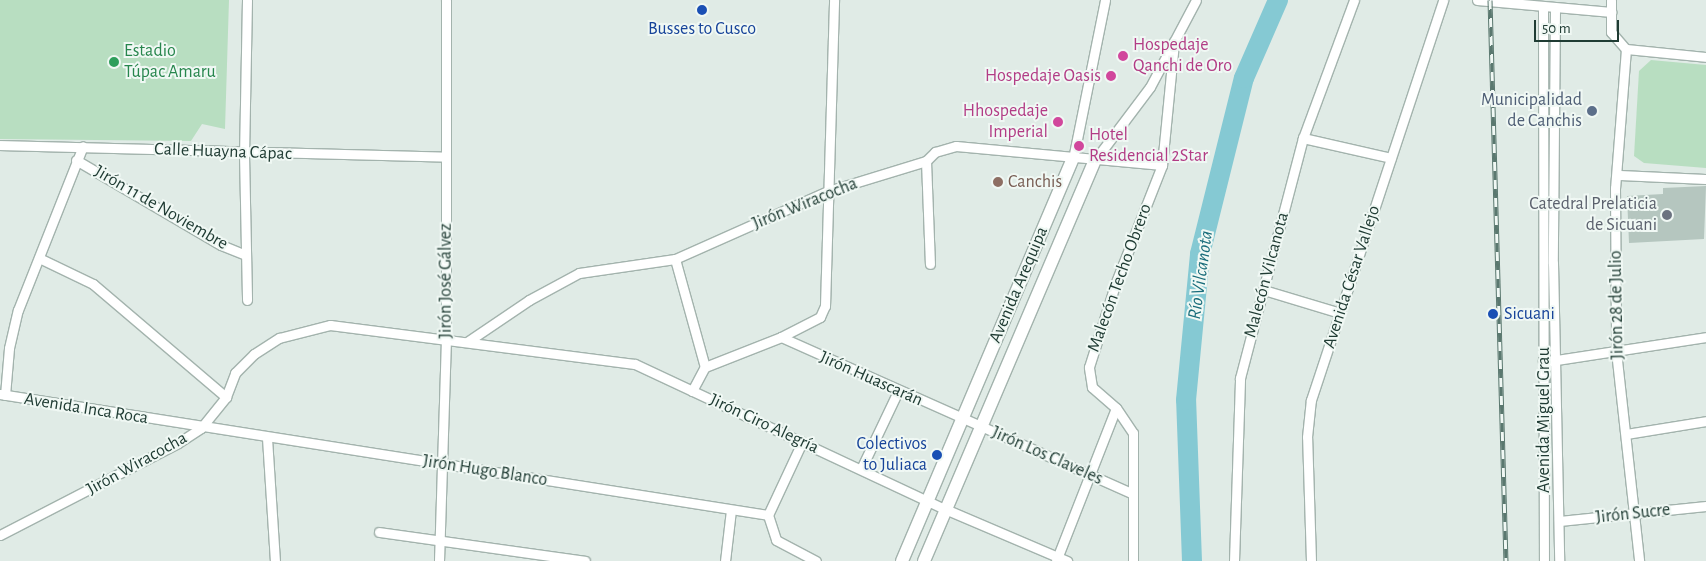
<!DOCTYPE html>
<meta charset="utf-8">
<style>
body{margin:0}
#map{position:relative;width:1706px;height:561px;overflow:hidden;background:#e0ebe6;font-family:"Alegreya Sans",sans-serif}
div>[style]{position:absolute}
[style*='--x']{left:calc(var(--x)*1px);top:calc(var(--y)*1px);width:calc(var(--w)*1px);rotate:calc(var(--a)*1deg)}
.green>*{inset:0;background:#b8dec1}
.river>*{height:20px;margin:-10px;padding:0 10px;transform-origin:10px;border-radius:10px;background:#85c9d3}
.building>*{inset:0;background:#b5c6bf}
.roads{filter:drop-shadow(1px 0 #a3b3ad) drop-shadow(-1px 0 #a3b3ad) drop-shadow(0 1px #a3b3ad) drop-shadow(0 -1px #a3b3ad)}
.street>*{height:9px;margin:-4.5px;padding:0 4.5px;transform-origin:4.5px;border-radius:4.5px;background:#fff}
.secondary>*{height:12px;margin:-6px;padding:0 6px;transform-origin:6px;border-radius:6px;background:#fff}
.rail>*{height:5px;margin-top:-2.5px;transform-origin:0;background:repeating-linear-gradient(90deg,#f0f8f4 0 9px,#5a786f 0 18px);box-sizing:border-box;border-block:1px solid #5a786f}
.dots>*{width:14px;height:14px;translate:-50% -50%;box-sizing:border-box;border:2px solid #f0f8f4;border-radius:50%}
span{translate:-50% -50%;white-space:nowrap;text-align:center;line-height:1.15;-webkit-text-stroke:4px #f0f8f4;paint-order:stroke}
.transit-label{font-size:18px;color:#164399}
.left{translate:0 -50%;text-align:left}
.right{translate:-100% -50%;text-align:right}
.hotel-label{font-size:18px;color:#b23c85}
.leisure-label{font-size:18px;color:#27864d}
.service-label{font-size:18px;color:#4e5e75}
.street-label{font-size:18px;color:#203c34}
.education-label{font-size:18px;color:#785e54}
.worship-label{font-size:18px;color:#5b616d}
.water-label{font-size:19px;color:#186c7a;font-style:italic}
.scale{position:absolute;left:1534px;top:20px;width:85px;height:22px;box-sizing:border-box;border:2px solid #203c34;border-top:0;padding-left:6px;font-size:15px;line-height:18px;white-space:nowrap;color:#203c34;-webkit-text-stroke:4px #f0f8f4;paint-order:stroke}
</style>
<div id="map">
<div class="green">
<div style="clip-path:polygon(0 0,229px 0,225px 129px,202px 124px,191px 141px,0 139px)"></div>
<div style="clip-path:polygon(1651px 60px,1706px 65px,1706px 168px,1644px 163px,1634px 156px,1639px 71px)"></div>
</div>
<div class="river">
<div style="--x:1192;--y:561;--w:161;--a:-92.1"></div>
<div style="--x:1186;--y:400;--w:147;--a:-84.5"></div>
<div style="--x:1200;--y:254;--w:181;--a:-76"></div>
<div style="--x:1244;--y:78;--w:85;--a:-66.4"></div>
</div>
<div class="building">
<div style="clip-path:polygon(1706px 186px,1704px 239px,1629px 243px,1627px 196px,1663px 194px,1663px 188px)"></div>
</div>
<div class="roads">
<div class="street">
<div style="--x:247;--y:0;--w:154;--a:91.1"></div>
<div style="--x:244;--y:154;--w:146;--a:88.8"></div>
<div style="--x:1477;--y:0;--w:135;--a:5.1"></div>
<div style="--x:1611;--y:0;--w:32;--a:90"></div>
<div style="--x:1611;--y:32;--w:23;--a:49"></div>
<div style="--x:1543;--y:9;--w:552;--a:89.9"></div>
<div style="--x:1555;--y:9;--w:254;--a:90.5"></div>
<div style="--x:1553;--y:263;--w:298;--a:88.8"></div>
<div style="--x:1626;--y:49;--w:139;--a:94.5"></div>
<div style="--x:1615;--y:188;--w:163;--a:89.6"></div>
<div style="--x:1616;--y:351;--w:211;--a:83.7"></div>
<div style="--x:1626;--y:49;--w:80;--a:5.7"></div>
<div style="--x:1303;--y:138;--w:90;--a:12.8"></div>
<div style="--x:0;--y:145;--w:445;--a:1.5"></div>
<div style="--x:1073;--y:159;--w:162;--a:-78.6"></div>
<div style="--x:76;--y:160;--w:168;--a:30.4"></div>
<div style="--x:221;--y:245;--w:27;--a:22"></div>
<div style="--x:1095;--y:160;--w:91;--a:-53"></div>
<div style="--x:1150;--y:87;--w:98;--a:-62.1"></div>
<div style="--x:926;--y:161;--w:103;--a:87.8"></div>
<div style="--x:1619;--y:175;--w:87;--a:2.6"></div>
<div style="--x:39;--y:258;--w:60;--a:25.7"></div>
<div style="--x:93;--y:284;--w:175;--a:40.4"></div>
<div style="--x:675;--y:259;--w:112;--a:74.5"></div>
<div style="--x:1264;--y:290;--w:79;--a:16.8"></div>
<div style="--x:781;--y:337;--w:383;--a:24"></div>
<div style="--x:467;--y:342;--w:75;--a:-34.1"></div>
<div style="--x:529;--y:300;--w:57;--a:-28.4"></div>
<div style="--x:579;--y:273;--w:97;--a:-8.3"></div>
<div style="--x:675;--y:259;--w:167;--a:-24"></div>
<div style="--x:828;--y:191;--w:102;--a:-17"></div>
<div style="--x:926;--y:161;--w:13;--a:-45"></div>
<div style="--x:935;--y:152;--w:22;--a:-16"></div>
<div style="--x:956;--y:146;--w:207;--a:5.3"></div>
<div style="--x:1543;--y:362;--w:165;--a:-8.7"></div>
<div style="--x:692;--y:391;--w:27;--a:-62"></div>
<div style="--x:705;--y:367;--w:82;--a:-21.5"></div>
<div style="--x:781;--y:337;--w:44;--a:-27.1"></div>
<div style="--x:820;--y:317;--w:12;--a:-66"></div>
<div style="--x:825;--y:306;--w:306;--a:-88.3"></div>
<div style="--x:0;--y:394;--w:777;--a:8.95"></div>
<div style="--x:5;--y:395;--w:47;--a:-85.1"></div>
<div style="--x:9;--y:348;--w:39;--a:-77"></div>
<div style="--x:18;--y:310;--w:176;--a:-68.4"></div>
<div style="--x:1626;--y:434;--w:81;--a:-9.2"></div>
<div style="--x:267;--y:438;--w:123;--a:86.3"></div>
<div style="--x:861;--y:469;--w:86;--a:-64.6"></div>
<div style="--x:768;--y:515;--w:81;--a:-65"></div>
<div style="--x:768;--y:515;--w:26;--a:72"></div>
<div style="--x:776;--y:540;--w:45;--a:27.7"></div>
<div style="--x:1559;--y:521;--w:148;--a:-5.8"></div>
<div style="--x:379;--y:532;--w:208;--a:8"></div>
<div style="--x:0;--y:535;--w:200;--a:-27.3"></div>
<div style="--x:178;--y:443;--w:27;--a:-33"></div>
<div style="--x:201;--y:428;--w:40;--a:-51"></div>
<div style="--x:226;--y:397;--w:26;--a:-69"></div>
<div style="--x:235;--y:373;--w:27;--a:-45"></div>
<div style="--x:254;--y:354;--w:30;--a:-33"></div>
<div style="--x:279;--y:338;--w:53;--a:-14.3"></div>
<div style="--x:330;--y:325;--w:307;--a:7.3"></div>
<div style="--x:635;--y:364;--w:342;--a:25.1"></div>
<div style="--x:945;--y:509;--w:133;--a:23.1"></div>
<div style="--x:439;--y:561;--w:220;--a:-88.2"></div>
<div style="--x:446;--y:341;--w:341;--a:-90"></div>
<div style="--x:725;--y:561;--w:51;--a:-83.3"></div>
<div style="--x:1056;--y:561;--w:164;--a:-68.6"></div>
<div style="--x:1133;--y:561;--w:128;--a:-90"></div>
<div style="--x:1133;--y:433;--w:30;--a:-124"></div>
<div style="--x:1116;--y:408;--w:32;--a:-139"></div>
<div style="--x:1092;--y:387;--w:20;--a:-99"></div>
<div style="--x:1089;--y:367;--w:89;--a:-72.4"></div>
<div style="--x:1116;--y:282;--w:126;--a:-68.5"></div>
<div style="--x:1162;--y:165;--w:124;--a:-84.4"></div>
<div style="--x:1234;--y:561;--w:183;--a:-88.1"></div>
<div style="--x:1240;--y:378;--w:248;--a:-75.3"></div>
<div style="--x:1303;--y:138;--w:147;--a:-69.7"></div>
<div style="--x:1311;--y:561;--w:124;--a:-91.8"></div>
<div style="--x:1307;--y:437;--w:37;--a:-84"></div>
<div style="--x:1311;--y:400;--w:421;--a:-71.7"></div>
</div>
<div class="secondary">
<div style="--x:902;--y:561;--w:437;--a:-67"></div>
<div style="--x:924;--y:561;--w:436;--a:-66.9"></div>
</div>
</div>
<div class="rail">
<div style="--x:1490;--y:0;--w:561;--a:88.37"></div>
</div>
<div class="dots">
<div style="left:702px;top:10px;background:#1a4fb4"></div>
<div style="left:1123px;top:56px;background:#d1479c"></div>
<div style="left:114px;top:62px;background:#2e9e5b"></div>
<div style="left:1111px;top:76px;background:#d1479c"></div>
<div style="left:1592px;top:111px;background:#5c6f8a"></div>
<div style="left:1058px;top:122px;background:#d1479c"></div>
<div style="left:1079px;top:146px;background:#d1479c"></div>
<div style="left:998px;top:182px;background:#8d6e63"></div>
<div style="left:1667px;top:215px;background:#6b7280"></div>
<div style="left:1493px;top:314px;background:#1a4fb4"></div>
<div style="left:937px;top:455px;background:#1a4fb4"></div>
</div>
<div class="transit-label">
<span style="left:702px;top:29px">Busses to Cusco</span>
<span class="left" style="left:1504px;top:314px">Sicuani</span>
<span class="right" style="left:927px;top:455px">Colectivos<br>to Juliaca</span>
</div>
<div class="hotel-label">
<span class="left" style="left:1133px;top:56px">Hospedaje<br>Qanchi de Oro</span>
<span class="right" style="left:1101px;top:76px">Hospedaje Oasis</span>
<span class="right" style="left:1048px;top:122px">Hhospedaje<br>Imperial</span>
<span class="left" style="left:1089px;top:146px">Hotel<br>Residencial 2Star</span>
</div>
<div class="leisure-label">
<span class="left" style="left:124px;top:62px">Estadio<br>Túpac Amaru</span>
</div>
<div class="service-label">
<span class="right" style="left:1582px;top:111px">Municipalidad<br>de Canchis</span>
</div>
<div class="street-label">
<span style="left:223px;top:152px;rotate:2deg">Calle Huayna Cápac</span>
<span style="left:805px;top:204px;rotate:-22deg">Jirón Wiracocha</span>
<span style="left:161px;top:208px;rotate:30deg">Jirón 11 de Noviembre</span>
<span style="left:1267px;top:275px;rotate:-75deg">Malecón Vilcanota</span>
<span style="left:1352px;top:277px;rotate:-72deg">Avenida César Vallejo</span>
<span style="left:1120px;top:278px;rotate:-70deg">Malecón Techo Obrero</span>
<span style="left:446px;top:281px;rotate:-90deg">Jirón José Gálvez</span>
<span style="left:1019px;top:285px;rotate:-67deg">Avenida Arequipa</span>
<span style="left:1617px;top:305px;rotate:-91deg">Jirón 28 de Julio</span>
<span style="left:871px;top:379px;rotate:24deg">Jirón Huascarán</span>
<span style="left:86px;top:409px;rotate:9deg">Avenida Inca Roca</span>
<span style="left:1544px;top:420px;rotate:-90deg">Avenida Miguel Grau</span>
<span style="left:764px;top:424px;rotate:25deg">Jirón Ciro Alegría</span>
<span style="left:1047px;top:456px;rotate:24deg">Jirón Los Claveles</span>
<span style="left:137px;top:464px;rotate:-29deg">Jirón Wiracocha</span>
<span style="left:485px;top:471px;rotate:9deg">Jirón Hugo Blanco</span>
<span style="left:1633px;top:514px;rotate:-6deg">Jirón Sucre</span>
</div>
<div class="education-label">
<span class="left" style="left:1008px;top:182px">Canchis</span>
</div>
<div class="worship-label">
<span class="right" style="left:1657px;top:215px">Catedral Prelaticia<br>de Sicuani</span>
</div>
<div class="water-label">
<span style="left:1201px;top:275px;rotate:-82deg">Río Vilcanota</span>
</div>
<div class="scale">50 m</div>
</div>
